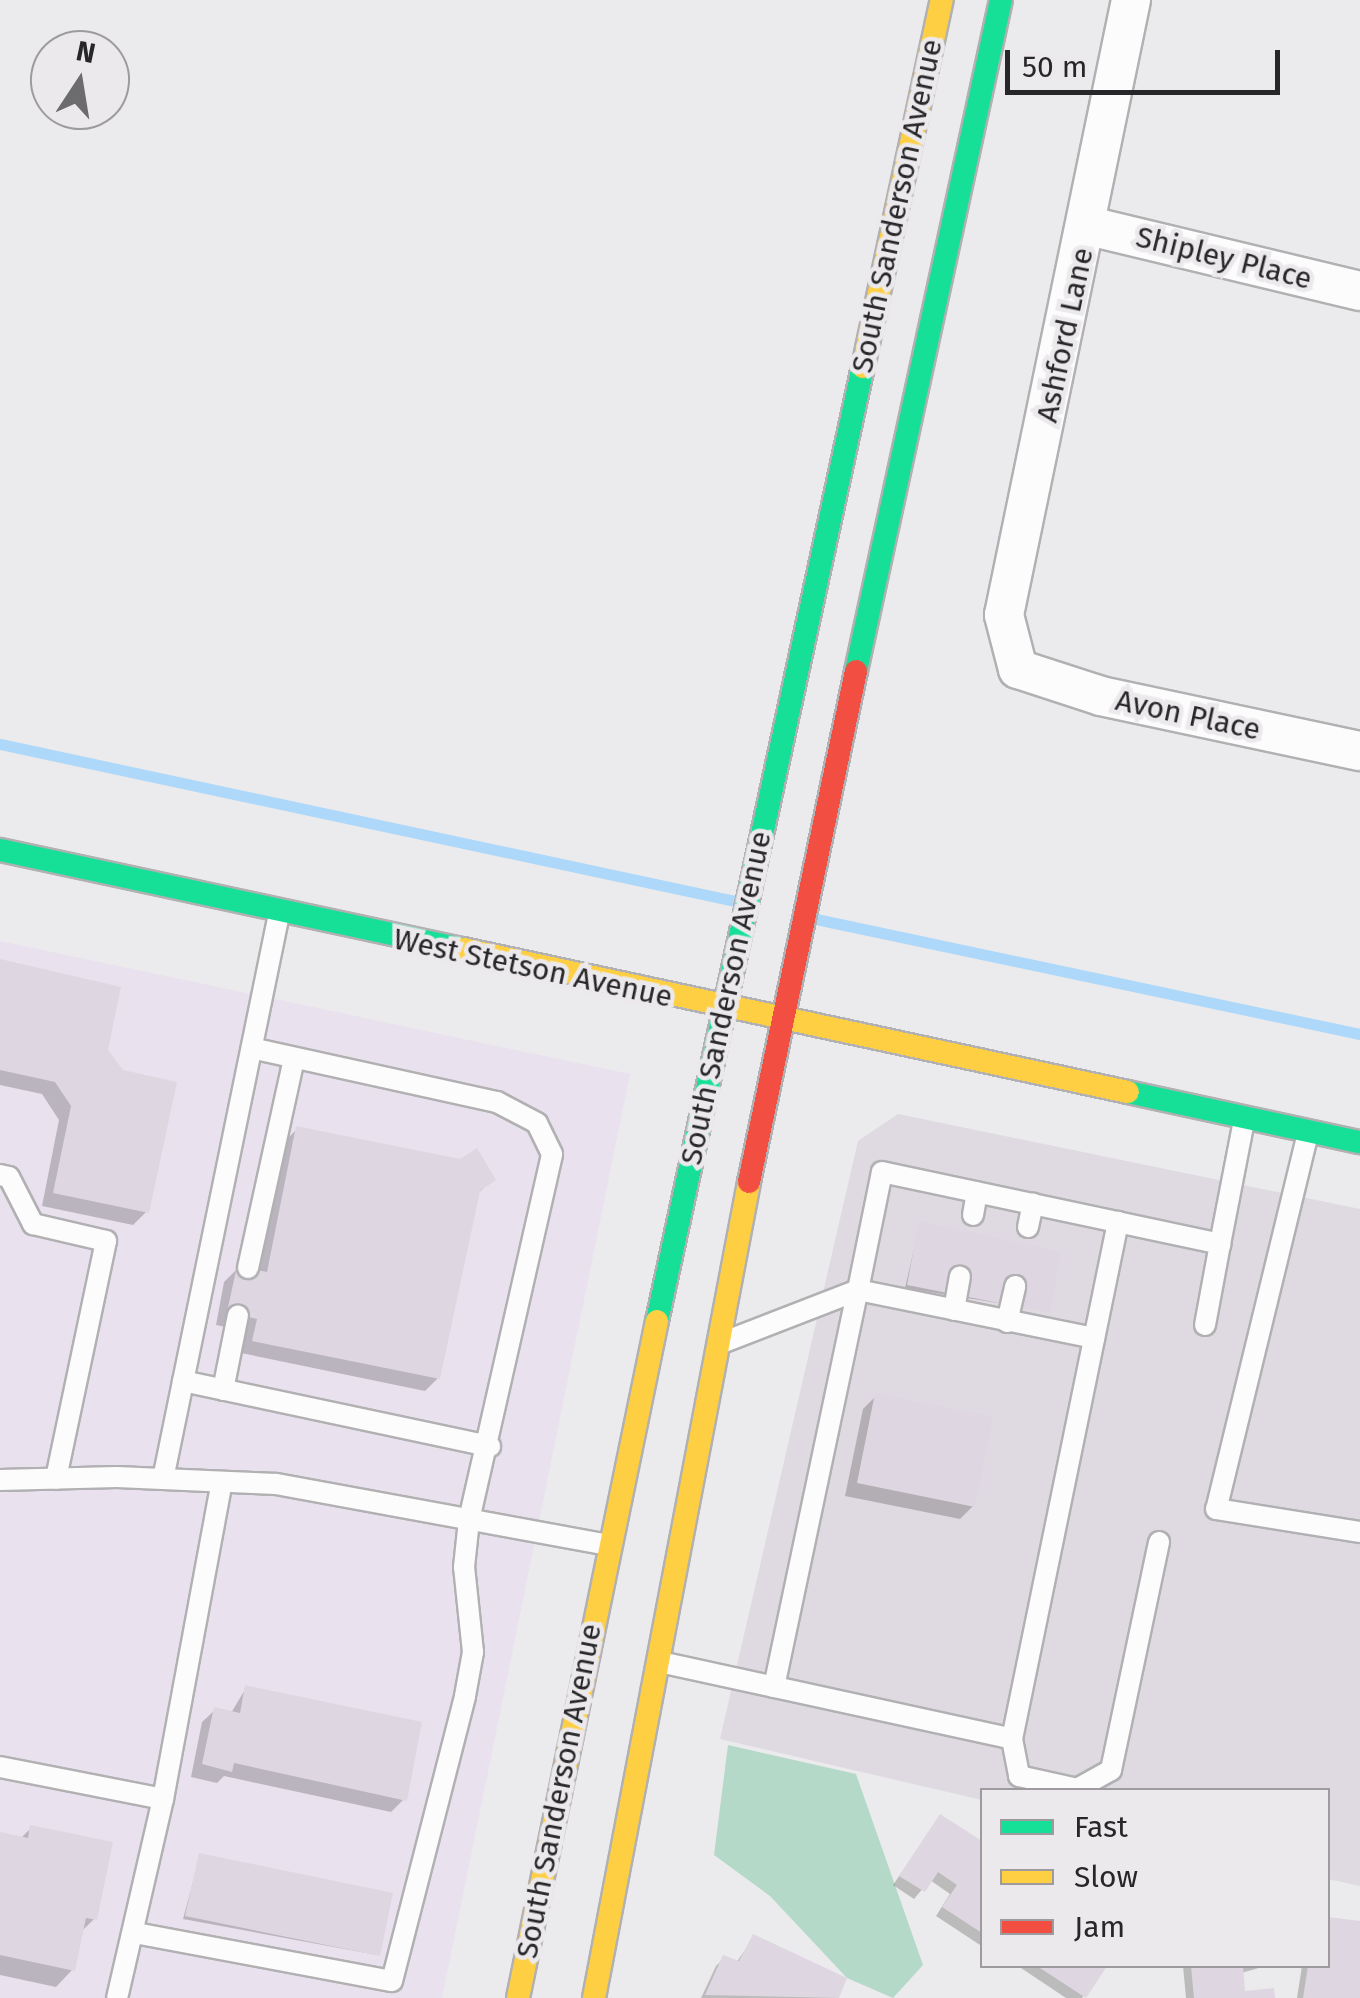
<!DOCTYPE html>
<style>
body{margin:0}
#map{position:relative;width:1360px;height:1998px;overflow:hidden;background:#ebeaec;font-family:"Fira Sans",sans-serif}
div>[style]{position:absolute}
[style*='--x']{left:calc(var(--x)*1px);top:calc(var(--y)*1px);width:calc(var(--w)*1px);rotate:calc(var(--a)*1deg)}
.commercial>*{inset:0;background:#e9e2ee}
.built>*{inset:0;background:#dfdae1}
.green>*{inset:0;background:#b4d9c8}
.shadow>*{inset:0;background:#0003}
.stream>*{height:11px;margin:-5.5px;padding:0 5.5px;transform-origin:5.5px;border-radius:5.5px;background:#aed8f9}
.building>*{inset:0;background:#ded6e1}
.roads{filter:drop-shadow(2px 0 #b1b0b2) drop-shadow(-2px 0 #b1b0b2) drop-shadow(0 2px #b1b0b2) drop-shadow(0 -2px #b1b0b2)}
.lane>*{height:20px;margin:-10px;padding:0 10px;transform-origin:10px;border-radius:10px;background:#fcfcfc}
.street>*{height:38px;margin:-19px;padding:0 19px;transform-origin:19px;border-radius:19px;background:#fcfcfc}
.fast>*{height:22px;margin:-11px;padding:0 11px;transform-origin:11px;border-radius:11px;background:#16e098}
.slow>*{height:22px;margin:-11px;padding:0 11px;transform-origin:11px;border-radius:11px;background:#ffcf43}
.jam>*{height:22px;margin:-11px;padding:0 11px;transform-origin:11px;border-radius:11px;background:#f24e42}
span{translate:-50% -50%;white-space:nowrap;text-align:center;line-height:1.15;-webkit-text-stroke:9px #ece9ed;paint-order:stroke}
.street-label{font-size:30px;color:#272628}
.legend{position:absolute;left:980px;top:1788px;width:350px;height:180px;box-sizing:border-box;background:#ece9ed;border:2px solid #9d9b9e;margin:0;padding:12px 18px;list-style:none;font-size:30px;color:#272628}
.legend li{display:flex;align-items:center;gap:20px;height:50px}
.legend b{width:50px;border:2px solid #9d9b9e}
.north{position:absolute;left:30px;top:30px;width:100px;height:100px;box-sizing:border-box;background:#ece9ed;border:2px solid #9d9b9e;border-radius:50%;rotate:12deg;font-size:28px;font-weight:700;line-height:40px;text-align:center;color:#272628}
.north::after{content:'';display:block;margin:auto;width:35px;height:45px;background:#6c6b6d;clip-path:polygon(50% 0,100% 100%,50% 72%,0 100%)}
.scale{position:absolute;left:1005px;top:50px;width:275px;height:45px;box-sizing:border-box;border:5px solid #272628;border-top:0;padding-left:12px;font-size:30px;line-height:35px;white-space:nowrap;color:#272628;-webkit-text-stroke:8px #ece9ed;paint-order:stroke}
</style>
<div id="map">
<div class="commercial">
<div style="clip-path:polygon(0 941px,630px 1074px,442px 1998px,0 1998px)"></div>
</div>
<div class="built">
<div style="clip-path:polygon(898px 1114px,1360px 1209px,1360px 1886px,1328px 1879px,1328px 1790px,982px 1790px,982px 1800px,720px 1739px,858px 1141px)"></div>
</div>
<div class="green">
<div style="clip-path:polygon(728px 1745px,856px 1774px,923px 1965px,893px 1998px,847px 1978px,770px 1896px,714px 1855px)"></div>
</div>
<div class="shadow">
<div style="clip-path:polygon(0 963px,105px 1050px,146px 1212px,133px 1225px,42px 1206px,59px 1120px,42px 1094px,0 1085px)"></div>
<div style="clip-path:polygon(297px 1129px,493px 1180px,476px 1195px,438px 1378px,425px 1391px,241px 1353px,245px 1331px,216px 1325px,224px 1282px,237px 1269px,257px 1272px,284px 1142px)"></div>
<div style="clip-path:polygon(920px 1223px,1048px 1311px,905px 1288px)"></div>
<div style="clip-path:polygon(876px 1396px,973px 1506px,960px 1519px,845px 1496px,863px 1409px)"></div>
<div style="clip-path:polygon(246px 1688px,404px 1799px,391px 1812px,224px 1776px,217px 1783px,191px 1777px,202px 1722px,215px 1710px,231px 1713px)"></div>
<div style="clip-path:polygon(940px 1817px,982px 1844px,980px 1945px,936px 1916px,950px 1894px,930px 1880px,914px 1899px,893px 1885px)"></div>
<div style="clip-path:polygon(31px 1828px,94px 1919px,81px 1932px,73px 1969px,56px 1987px,0 1975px,0 1835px,20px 1839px)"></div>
<div style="clip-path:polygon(200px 1856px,377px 1955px,183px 1919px)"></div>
<div style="clip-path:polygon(1328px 1919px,1360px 1924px,1360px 1998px,1297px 1998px,1302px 1966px,1328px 1966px)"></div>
<div style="clip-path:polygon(754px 1937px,844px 1979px,836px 1998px,701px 1998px,716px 1966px,724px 1958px,736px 1963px)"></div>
<div style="clip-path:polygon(1018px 1966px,1104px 1966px,1082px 1998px,1066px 1998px)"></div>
<div style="clip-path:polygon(1183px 1966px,1266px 1966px,1241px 1973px,1243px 1993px,1272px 1998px,1186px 1998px)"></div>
</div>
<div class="stream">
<div style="--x:0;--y:744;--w:752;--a:12.06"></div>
<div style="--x:816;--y:919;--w:556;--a:11.94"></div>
</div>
<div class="building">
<div style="clip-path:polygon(0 959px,121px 987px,108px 1050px,123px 1070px,177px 1082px,149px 1213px,53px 1193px,71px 1106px,55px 1082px,0 1070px)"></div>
<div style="clip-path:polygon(296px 1126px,460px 1159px,477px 1148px,496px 1180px,480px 1191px,440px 1379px,252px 1341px,257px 1319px,227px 1312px,237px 1266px,267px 1272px)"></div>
<div style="clip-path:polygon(919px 1221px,1061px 1252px,1050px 1313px,907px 1285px)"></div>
<div style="clip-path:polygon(875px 1393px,993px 1417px,975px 1507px,857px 1483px)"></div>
<div style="clip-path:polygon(245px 1685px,422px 1722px,407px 1801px,234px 1763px,232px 1772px,202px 1764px,214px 1707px,240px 1713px)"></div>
<div style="clip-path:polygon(940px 1814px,982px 1841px,982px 1933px,942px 1907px,957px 1885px,938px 1872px,925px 1892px,899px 1876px)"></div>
<div style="clip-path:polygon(30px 1825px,113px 1842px,97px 1920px,86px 1918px,75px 1971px,0 1955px,0 1832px,28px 1838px)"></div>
<div style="clip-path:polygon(199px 1853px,393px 1893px,380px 1956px,185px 1916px)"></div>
<div style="clip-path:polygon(1328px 1917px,1360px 1921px,1360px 1998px,1303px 1998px,1308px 1966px,1328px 1966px)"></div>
<div style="clip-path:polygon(753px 1934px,847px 1978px,839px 1998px,705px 1995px,723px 1955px,739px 1961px)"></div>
<div style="clip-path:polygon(1037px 1966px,1107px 1966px,1086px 1998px)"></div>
<div style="clip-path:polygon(1191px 1966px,1243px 1966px,1245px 1991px,1274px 1988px,1275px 1998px,1194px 1998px)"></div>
</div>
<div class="roads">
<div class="lane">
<div style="--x:1308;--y:1133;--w:387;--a:103.7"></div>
<div style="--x:1216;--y:1509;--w:146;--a:9.1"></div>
<div style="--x:0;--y:1175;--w:9;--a:13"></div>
<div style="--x:9;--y:1177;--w:53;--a:62.9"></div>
<div style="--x:33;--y:1224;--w:75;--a:13.1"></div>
<div style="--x:106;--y:1241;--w:243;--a:101.9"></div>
<div style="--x:973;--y:1215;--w:23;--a:-80"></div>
<div style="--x:1028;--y:1227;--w:24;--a:-78"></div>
<div style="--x:248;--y:1268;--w:214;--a:-77.6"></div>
<div style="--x:954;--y:1310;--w:34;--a:-80"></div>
<div style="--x:1007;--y:1322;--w:37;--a:-77"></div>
<div style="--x:1205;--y:1325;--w:82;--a:-79.5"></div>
<div style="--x:724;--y:1342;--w:144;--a:-21.2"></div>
<div style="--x:858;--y:1290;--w:120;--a:-78.5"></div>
<div style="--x:882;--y:1172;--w:346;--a:12"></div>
<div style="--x:1220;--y:1244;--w:126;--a:-79"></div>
<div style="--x:183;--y:1381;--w:314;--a:12"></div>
<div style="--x:223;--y:1390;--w:76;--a:-78.7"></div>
<div style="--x:163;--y:1479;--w:577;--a:-78.4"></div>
<div style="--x:0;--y:1480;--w:117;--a:-1.5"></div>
<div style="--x:117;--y:1477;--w:159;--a:2.5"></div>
<div style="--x:276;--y:1484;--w:337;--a:10.4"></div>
<div style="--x:660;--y:1662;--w:360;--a:12.3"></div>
<div style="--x:1012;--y:1739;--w:528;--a:-78.41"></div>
<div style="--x:774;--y:1687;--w:406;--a:-78.1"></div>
<div style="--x:858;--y:1290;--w:241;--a:11.5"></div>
<div style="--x:1012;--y:1739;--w:38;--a:79"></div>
<div style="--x:1019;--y:1776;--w:59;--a:12.6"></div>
<div style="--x:1077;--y:1789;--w:39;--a:-29"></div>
<div style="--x:1111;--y:1770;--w:233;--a:-78.1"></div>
<div style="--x:0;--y:1767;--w:166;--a:11.1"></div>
<div style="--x:163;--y:1799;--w:204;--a:103"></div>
<div style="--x:163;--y:1799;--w:322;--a:-79.5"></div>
<div style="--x:135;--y:1933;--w:261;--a:10.6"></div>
<div style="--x:392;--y:1981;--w:294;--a:-75.6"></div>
<div style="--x:465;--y:1696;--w:45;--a:-79.7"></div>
<div style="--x:473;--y:1652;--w:85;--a:-96"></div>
<div style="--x:464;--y:1567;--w:47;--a:-83.9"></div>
<div style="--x:469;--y:1520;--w:375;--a:-77.2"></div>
<div style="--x:552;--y:1154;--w:34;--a:-116"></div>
<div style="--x:537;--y:1123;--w:45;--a:-152.3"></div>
<div style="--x:497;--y:1102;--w:251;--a:-167.6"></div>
</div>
<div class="street">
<div style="--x:1131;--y:0;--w:628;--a:101.67"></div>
<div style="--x:1004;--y:615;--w:56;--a:75.5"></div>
<div style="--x:1018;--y:669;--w:87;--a:18"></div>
<div style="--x:1101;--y:696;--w:265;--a:12"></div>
<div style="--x:1089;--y:226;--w:279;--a:13.5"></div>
</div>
<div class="fast">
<div style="--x:856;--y:671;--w:686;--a:-77.81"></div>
<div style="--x:0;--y:850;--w:473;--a:12.1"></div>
<div style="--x:1128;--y:1092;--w:237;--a:12.2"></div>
<div style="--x:657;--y:1321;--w:976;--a:-77.82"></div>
</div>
<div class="slow">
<div style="--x:863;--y:367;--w:375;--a:-77.9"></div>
<div style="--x:463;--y:949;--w:680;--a:12.14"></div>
<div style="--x:518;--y:1998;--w:691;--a:-78.4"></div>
<div style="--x:594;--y:1998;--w:831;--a:-79.24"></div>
</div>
<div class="jam">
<div style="--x:749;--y:1182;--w:522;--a:-78.17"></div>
</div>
</div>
<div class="street-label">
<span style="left:897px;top:206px;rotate:-78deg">South Sanderson Avenue</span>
<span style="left:1224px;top:258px;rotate:14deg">Shipley Place</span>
<span style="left:1065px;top:335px;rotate:-78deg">Ashford Lane</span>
<span style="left:1188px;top:715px;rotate:12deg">Avon Place</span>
<span style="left:533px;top:968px;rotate:12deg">West Stetson Avenue</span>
<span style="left:726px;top:998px;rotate:-78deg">South Sanderson Avenue</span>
<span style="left:559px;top:1791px;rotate:-79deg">South Sanderson Avenue</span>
</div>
<ul class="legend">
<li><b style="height:12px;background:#16e098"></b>Fast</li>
<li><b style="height:12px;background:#ffcf43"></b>Slow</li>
<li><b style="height:12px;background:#f24e42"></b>Jam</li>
</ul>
<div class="north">N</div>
<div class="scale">50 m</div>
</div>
